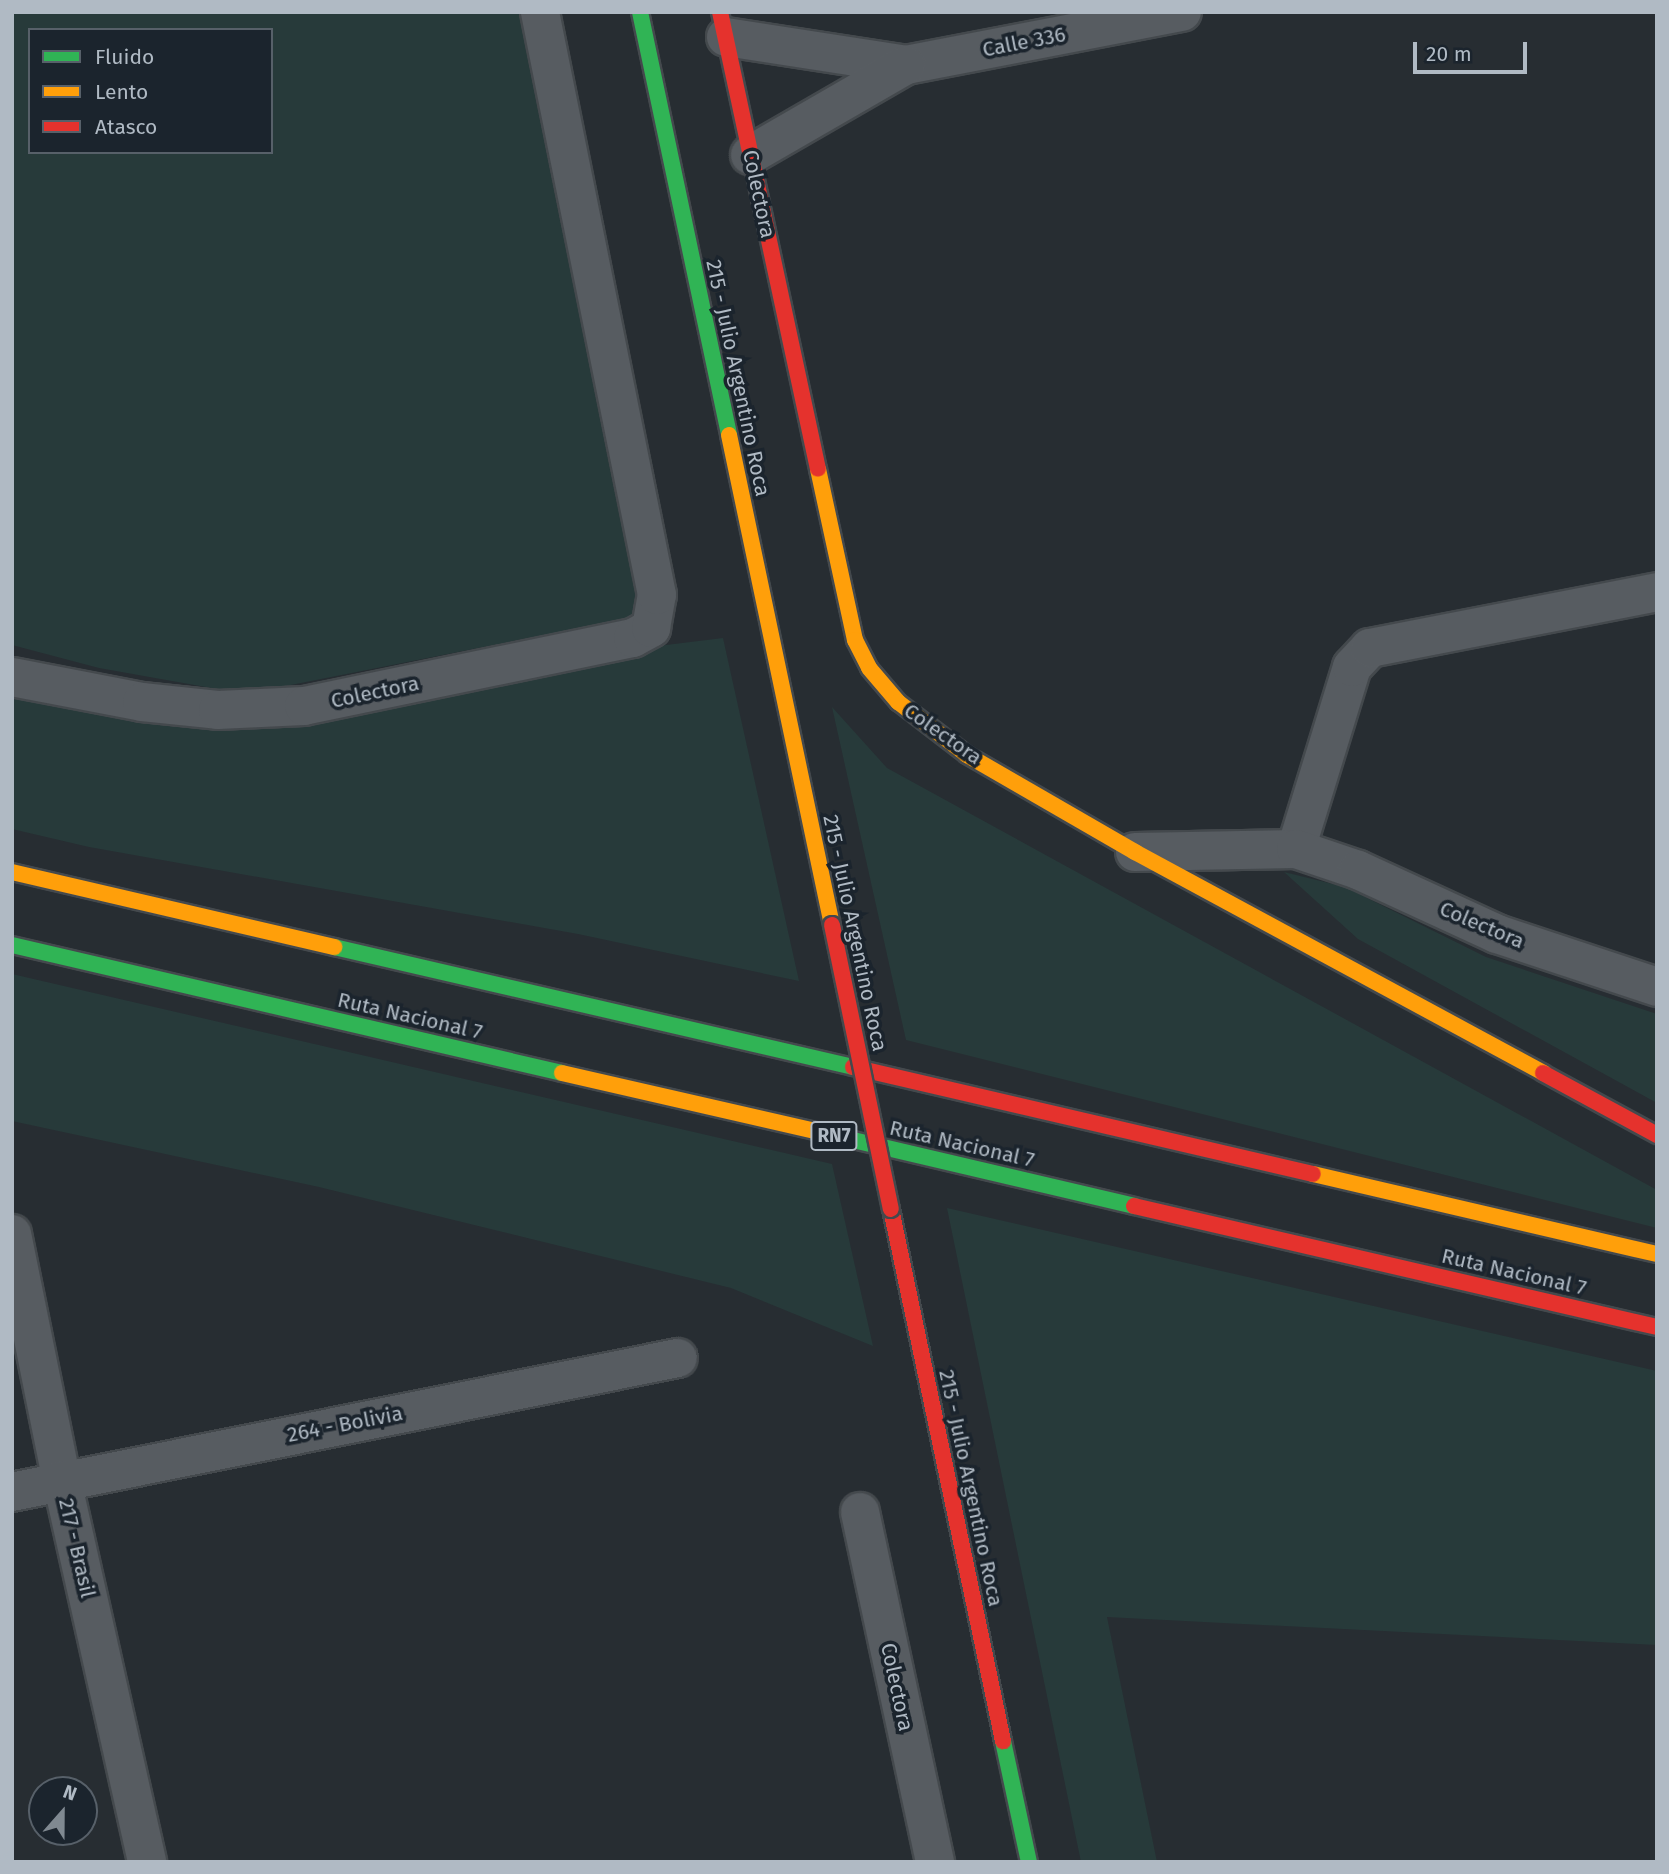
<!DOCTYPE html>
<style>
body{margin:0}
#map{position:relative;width:1669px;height:1874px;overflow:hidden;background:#272d32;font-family:"Fira Sans",sans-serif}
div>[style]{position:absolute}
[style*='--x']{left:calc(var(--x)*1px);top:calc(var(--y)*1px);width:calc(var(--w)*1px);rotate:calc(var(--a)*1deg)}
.green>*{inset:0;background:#273a3a}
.roads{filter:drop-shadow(2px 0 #44494d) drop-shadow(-2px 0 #44494d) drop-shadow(0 2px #44494d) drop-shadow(0 -2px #44494d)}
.street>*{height:38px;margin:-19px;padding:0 19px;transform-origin:19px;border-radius:19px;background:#575c61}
.fast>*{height:16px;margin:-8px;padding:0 8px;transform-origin:8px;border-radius:8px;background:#30b455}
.slow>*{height:16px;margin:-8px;padding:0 8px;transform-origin:8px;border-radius:8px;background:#ff9f0a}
.jam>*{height:16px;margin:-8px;padding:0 8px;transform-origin:8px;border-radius:8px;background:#e5322d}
.bridges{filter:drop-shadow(2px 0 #44494d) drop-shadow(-2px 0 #44494d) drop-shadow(0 2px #44494d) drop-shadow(0 -2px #44494d)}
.jam-bridge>*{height:16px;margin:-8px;padding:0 8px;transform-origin:8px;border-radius:8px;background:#e5322d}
span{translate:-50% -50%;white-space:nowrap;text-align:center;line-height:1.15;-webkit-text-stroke:7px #1b242d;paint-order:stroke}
.shield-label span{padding:2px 5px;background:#1b242d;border:2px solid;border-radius:5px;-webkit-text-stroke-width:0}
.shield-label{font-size:19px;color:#b0bac4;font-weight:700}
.street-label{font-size:21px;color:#b0bac4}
.frame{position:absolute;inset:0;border:14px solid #b0bac4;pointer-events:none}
.legend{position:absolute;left:28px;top:28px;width:245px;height:126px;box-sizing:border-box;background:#1b242d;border:2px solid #576069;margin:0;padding:9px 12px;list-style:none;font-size:21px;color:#b0bac4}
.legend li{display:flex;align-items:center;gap:14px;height:35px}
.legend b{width:35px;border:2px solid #576069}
.north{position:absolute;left:28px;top:1776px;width:70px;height:70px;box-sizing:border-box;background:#1b242d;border:2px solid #576069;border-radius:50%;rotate:21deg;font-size:19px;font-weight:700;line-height:28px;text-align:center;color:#b0bac4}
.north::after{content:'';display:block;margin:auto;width:24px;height:32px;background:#808991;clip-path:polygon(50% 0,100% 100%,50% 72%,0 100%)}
.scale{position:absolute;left:1413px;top:42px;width:114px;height:32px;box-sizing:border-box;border:4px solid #b0bac4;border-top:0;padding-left:9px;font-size:21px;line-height:24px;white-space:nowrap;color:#b0bac4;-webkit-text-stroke:5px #1b242d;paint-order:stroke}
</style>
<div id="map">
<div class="green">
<div style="clip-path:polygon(evenodd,12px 12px,525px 12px,645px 615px,245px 694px,99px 668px,12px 645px,12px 12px,30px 30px,271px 30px,271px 152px,30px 152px,30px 30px)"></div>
<div style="clip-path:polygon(723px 638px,799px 981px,578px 934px,89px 847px,12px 829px,12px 688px,113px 713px)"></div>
<div style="clip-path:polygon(832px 707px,887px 768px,1657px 1190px,1657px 1228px,906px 1040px)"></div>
<div style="clip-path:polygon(1284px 872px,1345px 887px,1486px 957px,1657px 1014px,1657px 1103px,1358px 939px)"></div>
<div style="clip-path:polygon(12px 974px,832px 1164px,873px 1346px,731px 1288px,319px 1187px,12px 1121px)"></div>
<div style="clip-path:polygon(947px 1208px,1657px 1371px,1657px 1645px,1107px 1617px,1157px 1862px,1081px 1862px)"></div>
</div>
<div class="roads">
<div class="street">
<div style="--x:726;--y:37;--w:182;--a:8.8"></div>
<div style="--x:906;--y:65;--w:281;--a:-10.9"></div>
<div style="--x:750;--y:155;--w:180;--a:-30"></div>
<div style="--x:12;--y:677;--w:132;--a:10.9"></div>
<div style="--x:142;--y:702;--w:76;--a:6"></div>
<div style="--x:218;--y:710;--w:86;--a:-2.7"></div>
<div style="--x:304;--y:706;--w:336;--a:-11.7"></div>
<div style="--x:633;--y:638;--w:21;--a:-29"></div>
<div style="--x:651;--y:628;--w:34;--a:-80"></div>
<div style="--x:657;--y:595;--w:595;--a:-101.35"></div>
<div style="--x:1296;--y:849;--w:190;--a:-72.9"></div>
<div style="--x:1352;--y:667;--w:26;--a:-47"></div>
<div style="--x:1370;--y:648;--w:292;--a:-11"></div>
<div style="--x:1135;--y:852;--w:161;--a:-1.1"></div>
<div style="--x:1296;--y:849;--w:65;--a:18.7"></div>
<div style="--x:1358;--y:870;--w:153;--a:24.7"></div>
<div style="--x:1497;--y:934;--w:169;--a:18.3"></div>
<div style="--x:12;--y:1234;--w:252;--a:78.6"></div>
<div style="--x:62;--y:1481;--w:390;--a:77.4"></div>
<div style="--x:12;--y:1492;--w:679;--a:-11.38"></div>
<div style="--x:860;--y:1512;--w:358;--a:77.9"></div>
</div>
<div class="fast">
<div style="--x:640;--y:12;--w:432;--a:78.1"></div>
<div style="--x:12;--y:945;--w:565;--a:13.1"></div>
<div style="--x:334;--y:947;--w:533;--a:13.02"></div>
<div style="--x:832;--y:1135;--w:310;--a:13.2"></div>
<div style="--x:1003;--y:1741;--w:124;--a:77.9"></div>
</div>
<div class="slow">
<div style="--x:729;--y:435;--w:501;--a:78.13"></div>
<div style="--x:818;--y:469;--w:175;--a:77.8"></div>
<div style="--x:855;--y:640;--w:31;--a:63"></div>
<div style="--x:869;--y:668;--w:45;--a:49.5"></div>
<div style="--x:898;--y:702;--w:87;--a:37.5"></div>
<div style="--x:967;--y:755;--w:194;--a:30"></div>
<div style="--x:1135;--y:852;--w:464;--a:28.4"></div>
<div style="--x:12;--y:872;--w:331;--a:13.1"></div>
<div style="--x:562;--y:1073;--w:277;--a:12.9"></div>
<div style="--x:1313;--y:1174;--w:353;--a:13.1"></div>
</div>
<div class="jam">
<div style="--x:720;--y:12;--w:467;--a:77.9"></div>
<div style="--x:853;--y:1067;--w:472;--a:13.1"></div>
<div style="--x:1543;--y:1073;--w:130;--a:28.5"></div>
<div style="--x:1134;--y:1206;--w:537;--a:13.03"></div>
<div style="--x:891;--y:1209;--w:544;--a:78.11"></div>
</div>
</div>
<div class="bridges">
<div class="jam-bridge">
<div style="--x:832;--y:925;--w:290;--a:78.3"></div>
</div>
</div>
<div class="shield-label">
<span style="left:834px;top:1136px">RN7</span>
</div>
<div class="street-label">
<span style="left:1024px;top:42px;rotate:-11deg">Calle 336</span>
<span style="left:759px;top:194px;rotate:78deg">Colectora</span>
<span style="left:738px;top:378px;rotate:78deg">215 - Julio Argentino Roca</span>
<span style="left:375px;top:692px;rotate:-12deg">Colectora</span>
<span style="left:943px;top:734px;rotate:35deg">Colectora</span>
<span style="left:1482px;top:925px;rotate:23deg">Colectora</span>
<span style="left:855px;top:933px;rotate:78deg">215 - Julio Argentino Roca</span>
<span style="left:410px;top:1016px;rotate:13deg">Ruta Nacional 7</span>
<span style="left:962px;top:1144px;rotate:13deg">Ruta Nacional 7</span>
<span style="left:1514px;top:1272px;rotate:13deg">Ruta Nacional 7</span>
<span style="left:345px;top:1424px;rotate:-11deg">264 - Bolivia</span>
<span style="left:971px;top:1488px;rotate:78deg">215 - Julio Argentino Roca</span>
<span style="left:77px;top:1548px;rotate:77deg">217 - Brasil</span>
<span style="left:897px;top:1687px;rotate:78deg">Colectora</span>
</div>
<div class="frame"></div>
<ul class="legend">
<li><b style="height:9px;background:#30b455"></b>Fluido</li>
<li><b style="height:9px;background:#ff9f0a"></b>Lento</li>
<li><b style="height:9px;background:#e5322d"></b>Atasco</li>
</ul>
<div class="north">N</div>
<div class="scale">20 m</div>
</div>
